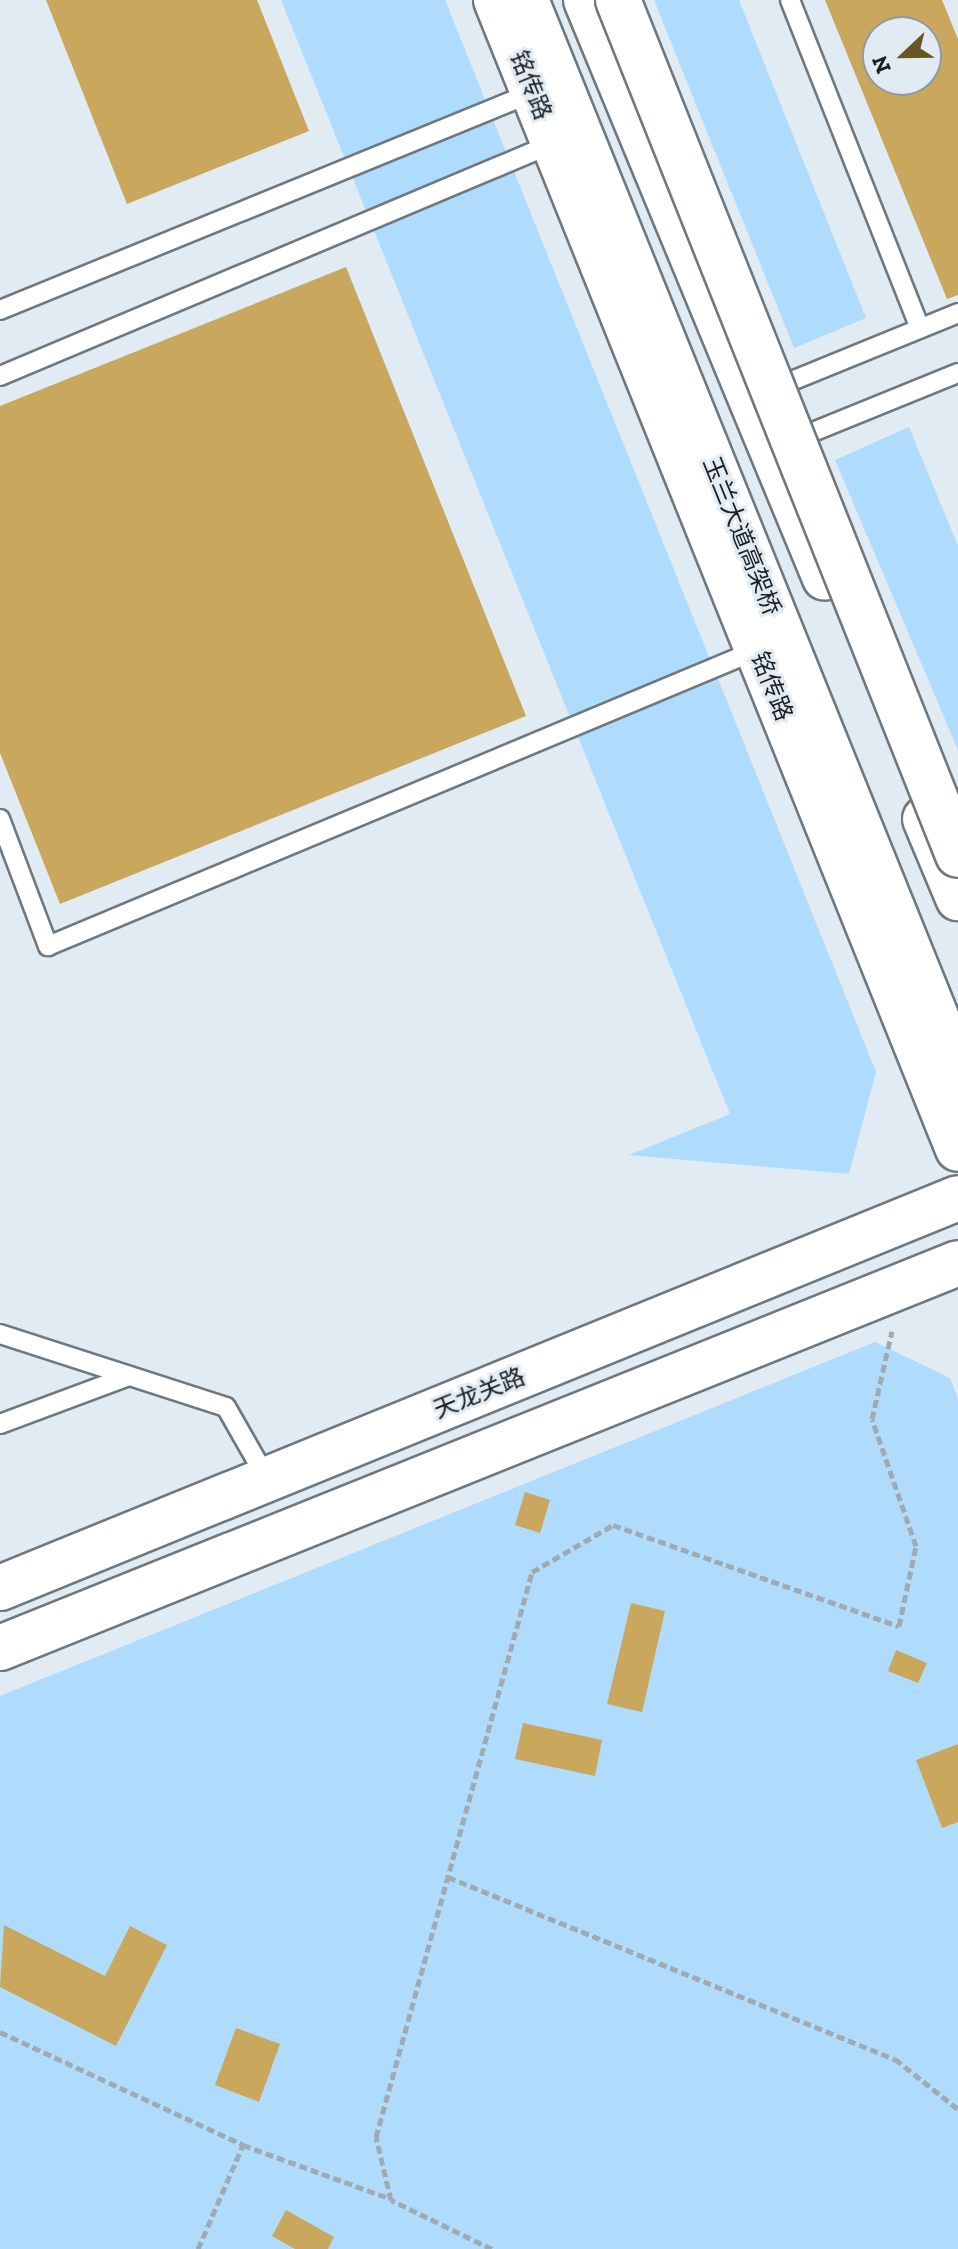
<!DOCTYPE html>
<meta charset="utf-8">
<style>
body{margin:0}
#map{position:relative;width:958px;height:2249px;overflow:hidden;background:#e0ebf3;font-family:"Zilla Slab","Noto Sans SC",serif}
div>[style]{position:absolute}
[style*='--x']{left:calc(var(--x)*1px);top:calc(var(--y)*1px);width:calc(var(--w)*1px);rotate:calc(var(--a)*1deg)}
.green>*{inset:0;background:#afdbfd}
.building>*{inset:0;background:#c9a85e}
.path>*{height:5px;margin-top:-2.5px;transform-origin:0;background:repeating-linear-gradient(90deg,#a1aab0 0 8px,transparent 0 12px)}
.roads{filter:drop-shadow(2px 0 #6e787f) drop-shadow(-2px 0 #6e787f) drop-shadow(0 2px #6e787f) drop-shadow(0 -2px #6e787f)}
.service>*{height:18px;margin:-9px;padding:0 9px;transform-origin:9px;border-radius:9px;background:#fff}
.tertiary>*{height:44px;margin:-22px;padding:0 22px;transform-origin:22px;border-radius:22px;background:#fff}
.secondary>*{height:44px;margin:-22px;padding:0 22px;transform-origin:22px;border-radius:22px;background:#fff}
.primary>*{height:44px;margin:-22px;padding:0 22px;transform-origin:22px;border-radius:22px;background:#fff}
.bridges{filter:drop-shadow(2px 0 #6e787f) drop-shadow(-2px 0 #6e787f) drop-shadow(0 2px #6e787f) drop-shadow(0 -2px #6e787f)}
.primary-bridge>*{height:44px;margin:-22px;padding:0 22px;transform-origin:22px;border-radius:22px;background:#fff}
span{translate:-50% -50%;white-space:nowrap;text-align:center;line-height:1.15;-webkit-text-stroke:6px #e0ebf3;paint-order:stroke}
.street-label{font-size:24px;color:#1c1f22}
.north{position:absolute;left:862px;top:16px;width:80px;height:80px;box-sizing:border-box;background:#e0ebf3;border:2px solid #92999f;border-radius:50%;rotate:248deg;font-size:22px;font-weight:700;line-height:32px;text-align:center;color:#1c1f22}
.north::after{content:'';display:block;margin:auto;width:28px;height:36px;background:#6a5524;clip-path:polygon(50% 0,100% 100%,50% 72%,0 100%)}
</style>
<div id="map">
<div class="green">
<div style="clip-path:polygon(281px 0,445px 0,876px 1072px,849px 1174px,629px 1155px,730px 1114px)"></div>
<div style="clip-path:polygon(654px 0,739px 0,866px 318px,794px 348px)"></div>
<div style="clip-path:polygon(909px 427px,958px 546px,958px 750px,835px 460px)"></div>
<div style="clip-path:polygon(875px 1342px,950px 1378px,958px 1398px,958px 2249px,0 2249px,0 1696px)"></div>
</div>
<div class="building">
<div style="clip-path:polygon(46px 0,257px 0,309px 131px,127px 204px)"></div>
<div style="clip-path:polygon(evenodd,825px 0,942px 0,958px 39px,958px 295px,947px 299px,825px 0,878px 32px,926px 32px,926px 80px,878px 80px,878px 32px)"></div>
<div style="clip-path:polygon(346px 267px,526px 716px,60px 904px,0 753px,0 406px)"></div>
<div style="clip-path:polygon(525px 1492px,550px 1500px,540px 1533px,515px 1525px)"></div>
<div style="clip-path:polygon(631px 1603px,665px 1611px,642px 1712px,607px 1704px)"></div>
<div style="clip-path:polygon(896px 1650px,927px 1663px,918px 1683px,888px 1671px)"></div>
<div style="clip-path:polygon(523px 1723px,602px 1740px,595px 1776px,515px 1759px)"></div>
<div style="clip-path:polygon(958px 1744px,958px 1822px,942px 1828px,916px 1760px)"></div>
<div style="clip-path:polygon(4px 1925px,105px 1976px,130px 1926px,167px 1945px,116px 2046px,0 1987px)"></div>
<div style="clip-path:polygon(236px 2028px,280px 2044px,259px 2102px,215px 2085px)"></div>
<div style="clip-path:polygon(286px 2210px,334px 2237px,328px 2249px,295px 2249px,272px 2236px)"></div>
</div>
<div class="path">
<div style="--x:448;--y:1877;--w:483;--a:22.2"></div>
<div style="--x:895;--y:2059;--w:80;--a:38.4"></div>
<div style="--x:0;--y:2032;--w:268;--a:24.9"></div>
<div style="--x:198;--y:2249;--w:113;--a:-66.6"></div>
<div style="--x:243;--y:2145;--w:155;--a:20"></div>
<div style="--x:492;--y:2249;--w:112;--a:-154.1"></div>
<div style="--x:391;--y:2200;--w:65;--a:-103.4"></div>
<div style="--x:376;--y:2137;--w:586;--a:-74.56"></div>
<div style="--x:532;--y:1572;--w:94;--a:-30.1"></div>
<div style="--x:613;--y:1525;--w:303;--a:19.5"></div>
<div style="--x:899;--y:1626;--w:82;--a:-78"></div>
<div style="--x:916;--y:1546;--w:134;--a:-109.1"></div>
<div style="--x:872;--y:1419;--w:90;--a:-77.2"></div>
</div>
<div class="roads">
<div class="service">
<div style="--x:790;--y:0;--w:353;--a:68.4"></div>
<div style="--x:0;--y:310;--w:577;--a:-22.21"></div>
<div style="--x:0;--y:376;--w:601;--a:-22.81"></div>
<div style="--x:772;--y:389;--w:201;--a:-22.2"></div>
<div style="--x:793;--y:440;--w:178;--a:-22.1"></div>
<div style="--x:0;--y:819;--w:136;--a:69.3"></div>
<div style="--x:48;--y:946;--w:768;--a:-22.66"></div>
<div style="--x:0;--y:1334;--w:237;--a:17.9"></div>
<div style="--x:226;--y:1407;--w:83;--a:60.3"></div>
<div style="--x:0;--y:1424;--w:138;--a:-20.4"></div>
</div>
<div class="tertiary">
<div style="--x:0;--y:1588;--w:1034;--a:-22.15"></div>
<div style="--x:0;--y:1648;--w:1032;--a:-21.89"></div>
</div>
<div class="secondary">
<div style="--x:496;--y:0;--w:1238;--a:68.1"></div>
<div style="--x:586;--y:0;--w:625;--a:67.54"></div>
<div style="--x:925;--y:819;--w:86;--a:67.3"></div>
</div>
<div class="primary">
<div style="--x:526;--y:0;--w:1155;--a:68.03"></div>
</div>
</div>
<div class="bridges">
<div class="primary-bridge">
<div style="--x:618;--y:0;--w:920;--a:68.31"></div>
</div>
</div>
<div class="street-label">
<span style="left:531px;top:85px;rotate:68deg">铭传路</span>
<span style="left:742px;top:536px;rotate:68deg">玉兰大道高架桥</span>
<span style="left:772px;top:686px;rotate:68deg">铭传路</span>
<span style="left:479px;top:1393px;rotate:-22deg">天龙关路</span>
</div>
<div class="north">N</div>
</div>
